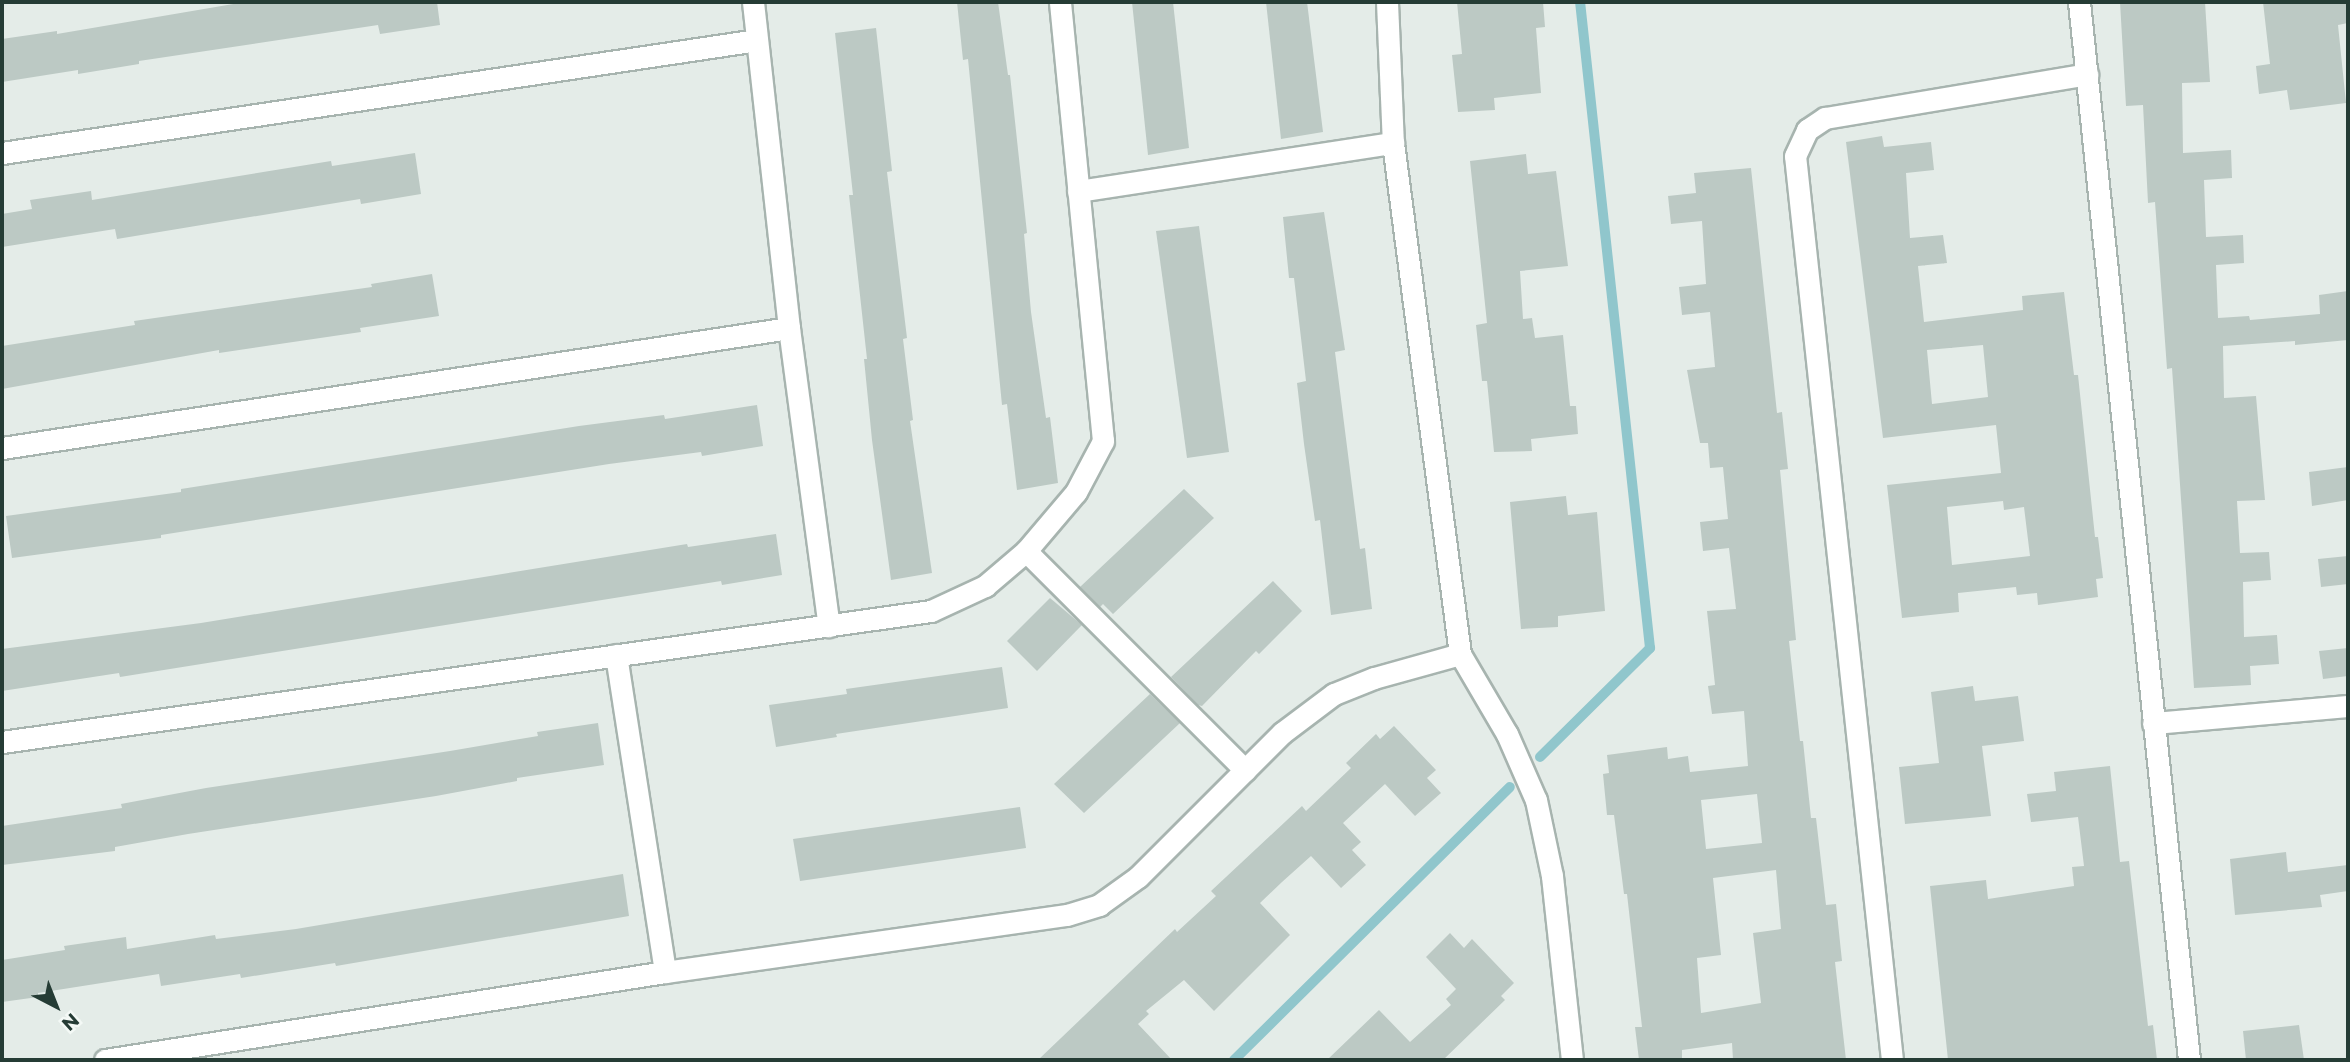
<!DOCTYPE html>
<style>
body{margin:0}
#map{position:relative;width:2350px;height:1062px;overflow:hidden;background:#e4ece8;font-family:Montserrat,sans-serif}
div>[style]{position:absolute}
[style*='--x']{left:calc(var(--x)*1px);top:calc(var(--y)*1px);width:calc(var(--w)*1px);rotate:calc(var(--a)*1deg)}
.stream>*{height:10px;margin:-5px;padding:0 5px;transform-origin:5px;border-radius:5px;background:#90c6cc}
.building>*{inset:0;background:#bcc9c4}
.roads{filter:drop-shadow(2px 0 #a7b4af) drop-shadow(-2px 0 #a7b4af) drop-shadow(0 2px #a7b4af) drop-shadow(0 -2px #a7b4af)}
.minor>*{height:21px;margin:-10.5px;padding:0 10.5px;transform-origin:10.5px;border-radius:10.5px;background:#fff}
span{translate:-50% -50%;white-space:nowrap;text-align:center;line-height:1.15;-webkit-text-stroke:6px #f4f9f6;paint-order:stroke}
.frame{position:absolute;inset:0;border:4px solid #253c35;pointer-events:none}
.north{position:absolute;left:21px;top:971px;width:70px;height:70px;-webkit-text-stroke:5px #f4f9f6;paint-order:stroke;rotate:138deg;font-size:19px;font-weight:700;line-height:28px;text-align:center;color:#253c35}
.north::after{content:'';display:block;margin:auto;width:24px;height:32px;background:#253c35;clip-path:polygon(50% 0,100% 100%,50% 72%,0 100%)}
</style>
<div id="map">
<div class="stream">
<div style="--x:1540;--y:757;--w:155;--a:-44.7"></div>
<div style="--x:1650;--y:648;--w:650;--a:-96.18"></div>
<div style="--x:1234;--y:1060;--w:388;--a:-44.7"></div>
</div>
<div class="building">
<div style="clip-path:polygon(245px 2px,437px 2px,440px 25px,380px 34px,378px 25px,139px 61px,139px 64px,78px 74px,78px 70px,2px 82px,2px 39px,57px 31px,57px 34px)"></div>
<div style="clip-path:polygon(957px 2px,998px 2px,1008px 75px,1010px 75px,1027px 233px,1024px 234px,1031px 312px,1046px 418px,1050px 417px,1058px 483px,1017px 490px,1007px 404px,1002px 405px,968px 59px,963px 60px)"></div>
<div style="clip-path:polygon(1132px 2px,1173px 2px,1189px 148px,1148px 155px)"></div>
<div style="clip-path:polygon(1266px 2px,1307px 2px,1323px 132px,1281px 139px)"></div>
<div style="clip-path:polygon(1457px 2px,1543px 2px,1545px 27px,1536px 28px,1541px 93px,1494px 98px,1495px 110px,1458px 112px,1452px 55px,1462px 54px)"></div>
<div style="clip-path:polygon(2120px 2px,2205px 2px,2210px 82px,2182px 83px,2183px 153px,2231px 150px,2232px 178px,2204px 180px,2206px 237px,2243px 235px,2244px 263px,2216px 265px,2218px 318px,2249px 316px,2250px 320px,2320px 314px,2319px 295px,2348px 291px,2348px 340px,2295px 345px,2295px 341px,2223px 346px,2224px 398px,2256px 396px,2265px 500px,2237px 501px,2240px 553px,2269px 552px,2271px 580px,2243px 582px,2244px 637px,2277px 635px,2279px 664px,2250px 666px,2251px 685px,2194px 688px,2172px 368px,2167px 369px,2155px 202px,2148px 203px,2143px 105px,2126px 106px)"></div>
<div style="clip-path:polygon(2263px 2px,2348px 2px,2348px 23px,2338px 25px,2346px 103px,2290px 110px,2287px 90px,2259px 94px,2256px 66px,2270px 64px)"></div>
<div style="clip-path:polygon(876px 28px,892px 171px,887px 172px,907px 338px,903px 339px,913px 420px,910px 421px,932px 573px,891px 580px,872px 440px,864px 359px,867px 359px,849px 195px,853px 195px,835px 33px)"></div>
<div style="clip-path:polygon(evenodd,1882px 136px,1884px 147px,1931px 142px,1934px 170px,1906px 173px,1910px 238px,1943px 235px,1947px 263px,1918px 266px,1924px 322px,2023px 310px,2022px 296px,2064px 292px,2074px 375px,2078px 375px,2095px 537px,2098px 537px,2103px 578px,2096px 579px,2098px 597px,2038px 605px,2037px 593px,2017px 595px,2016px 587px,1958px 593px,1959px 612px,1902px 618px,1887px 485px,2001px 473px,1996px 425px,1883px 438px,1846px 142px,1882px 136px,1983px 345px,1988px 397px,1932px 404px,1927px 350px,1983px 345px,1882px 136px,2003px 501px,2004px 510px,2024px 507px,2030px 556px,1952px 565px,1947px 507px,2003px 501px)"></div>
<div style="clip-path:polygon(415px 153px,421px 194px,361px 204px,360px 199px,117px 239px,115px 229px,2px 247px,2px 214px,32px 209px,30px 200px,91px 191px,92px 200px,331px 161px,332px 166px)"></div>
<div style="clip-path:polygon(1526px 154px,1528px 174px,1556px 171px,1568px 266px,1520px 271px,1523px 319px,1532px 318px,1535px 338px,1563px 335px,1570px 406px,1576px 406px,1578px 434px,1531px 439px,1532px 451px,1494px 452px,1487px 381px,1482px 381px,1476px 325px,1487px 323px,1470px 161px)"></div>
<div style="clip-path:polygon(evenodd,1751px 168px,1777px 413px,1782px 412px,1788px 469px,1780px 470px,1796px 640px,1789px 641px,1800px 741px,1803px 741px,1811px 818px,1816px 818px,1826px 905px,1836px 904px,1842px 961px,1835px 962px,1846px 1060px,1733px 1060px,1732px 1043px,1682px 1050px,1682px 1060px,1639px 1060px,1635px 1027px,1642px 1027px,1627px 894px,1624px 894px,1614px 815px,1607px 815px,1603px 774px,1609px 773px,1607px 755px,1667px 747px,1668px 759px,1688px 756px,1690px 772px,1748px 766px,1744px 711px,1712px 714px,1708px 686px,1715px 685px,1707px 611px,1736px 609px,1729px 548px,1703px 551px,1700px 522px,1728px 519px,1723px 467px,1710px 468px,1708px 443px,1700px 443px,1687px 370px,1715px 367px,1710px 312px,1682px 315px,1679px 287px,1706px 284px,1702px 221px,1671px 224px,1668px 196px,1696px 193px,1694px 173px,1751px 168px,1757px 794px,1762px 843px,1706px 849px,1701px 800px,1757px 794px,1751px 168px,1776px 870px,1781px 929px,1753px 933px,1761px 1003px,1701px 1013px,1697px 958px,1721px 955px,1713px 878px,1776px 870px)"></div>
<div style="clip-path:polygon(1324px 212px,1345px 350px,1335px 352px,1360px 549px,1365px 548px,1372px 609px,1331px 615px,1320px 520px,1315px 521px,1304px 444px,1297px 383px,1306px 381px,1294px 278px,1289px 278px,1283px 217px)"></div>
<div style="clip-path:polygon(1199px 226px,1229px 452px,1187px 458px,1156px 231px)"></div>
<div style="clip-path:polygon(432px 274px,439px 316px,360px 328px,361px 332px,219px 353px,219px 350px,2px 389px,2px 346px,135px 325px,134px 321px,372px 287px,371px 284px)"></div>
<div style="clip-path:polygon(757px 405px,763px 446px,702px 456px,701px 452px,609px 464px,161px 535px,161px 538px,12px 558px,6px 516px,181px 492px,181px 489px,579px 426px,664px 415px,665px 419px)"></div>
<div style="clip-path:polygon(2348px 467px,2348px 500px,2312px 506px,2309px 472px)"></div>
<div style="clip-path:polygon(1184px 489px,1214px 518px,1113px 614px,1103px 604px,1100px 607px,1080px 587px)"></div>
<div style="clip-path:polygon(1566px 496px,1568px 515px,1597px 512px,1605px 611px,1558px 616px,1558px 627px,1521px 629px,1510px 502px)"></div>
<div style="clip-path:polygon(776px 534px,782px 575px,722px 585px,721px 581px,120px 677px,119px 673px,2px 691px,2px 649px,201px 623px,687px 544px,688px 547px)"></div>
<div style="clip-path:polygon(2348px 556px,2348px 584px,2321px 587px,2318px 559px)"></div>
<div style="clip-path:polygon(1273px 581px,1302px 611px,1259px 654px,1256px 651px,1202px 706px,1198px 705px,1171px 677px)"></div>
<div style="clip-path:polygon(1050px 598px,1082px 625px,1037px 671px,1007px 641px)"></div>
<div style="clip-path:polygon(2348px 648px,2348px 676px,2323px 679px,2319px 651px)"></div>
<div style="clip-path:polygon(1002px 667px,1008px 708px,836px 734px,837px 737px,776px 747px,769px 705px,847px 694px,846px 689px)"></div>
<div style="clip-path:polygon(1973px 686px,1975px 701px,2018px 696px,2024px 741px,1982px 746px,1991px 816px,1905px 824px,1899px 767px,1939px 763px,1931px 692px)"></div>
<div style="clip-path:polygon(1150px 694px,1180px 723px,1084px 813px,1054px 784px)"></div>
<div style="clip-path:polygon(598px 723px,604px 765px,517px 778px,517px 781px,436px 796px,188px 834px,115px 847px,115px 851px,2px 865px,2px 826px,122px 808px,121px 804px,206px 788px,450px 751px,538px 736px,537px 732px)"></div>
<div style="clip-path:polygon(1394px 726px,1436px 770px,1427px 778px,1441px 793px,1415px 816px,1385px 784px,1343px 823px,1361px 842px,1352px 850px,1366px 865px,1341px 888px,1311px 856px,1282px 882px,1260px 903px,1290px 935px,1214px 1011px,1184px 980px,1146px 1011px,1149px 1014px,1138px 1024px,1172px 1060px,1038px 1060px,1175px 929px,1177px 932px,1216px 896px,1211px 891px,1241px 863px,1302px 806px,1306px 811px,1351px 768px,1346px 763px,1376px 734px,1380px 739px)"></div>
<div style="clip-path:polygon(2110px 766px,2120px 862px,2129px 861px,2148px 1026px,2153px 1025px,2157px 1060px,1948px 1060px,1930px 886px,1986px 880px,1988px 899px,2074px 886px,2072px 867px,2084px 866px,2078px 817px,2031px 822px,2027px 794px,2056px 791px,2054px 772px)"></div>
<div style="clip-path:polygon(1020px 807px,1026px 848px,800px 881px,793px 839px)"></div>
<div style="clip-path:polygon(2286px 852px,2288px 872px,2348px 865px,2348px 891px,2320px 895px,2322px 907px,2235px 915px,2230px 859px)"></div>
<div style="clip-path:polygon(623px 874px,629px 916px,336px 966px,335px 963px,241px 978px,240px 974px,161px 986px,159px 974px,38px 993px,38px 997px,2px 1002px,2px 960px,65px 950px,64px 946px,126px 937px,127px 949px,215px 935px,216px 939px,296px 929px)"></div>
<div style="clip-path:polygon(1450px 933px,1464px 948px,1472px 939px,1514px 983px,1501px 996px,1505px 1000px,1443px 1060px,1327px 1060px,1379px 1010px,1410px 1042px,1451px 1005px,1446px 999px,1456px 989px,1426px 957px)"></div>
<div style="clip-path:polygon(2299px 1025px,2304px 1060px,2246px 1060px,2243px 1031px)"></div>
</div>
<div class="roads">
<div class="minor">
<div style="--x:753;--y:2;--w:328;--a:83.7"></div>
<div style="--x:789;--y:328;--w:301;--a:82.4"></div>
<div style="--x:1387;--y:2;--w:141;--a:87.6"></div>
<div style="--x:1393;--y:143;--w:515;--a:82.53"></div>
<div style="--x:1460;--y:654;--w:93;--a:59.6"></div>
<div style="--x:1507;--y:734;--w:72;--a:66.3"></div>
<div style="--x:1536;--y:800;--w:78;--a:78.1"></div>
<div style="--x:1552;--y:876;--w:185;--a:83.8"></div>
<div style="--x:2079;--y:2;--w:1064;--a:84.06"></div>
<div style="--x:2;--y:153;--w:763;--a:-8.51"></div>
<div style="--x:1078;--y:191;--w:319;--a:-8.7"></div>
<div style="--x:2;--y:448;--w:796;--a:-8.67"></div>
<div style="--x:1026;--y:551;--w:310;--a:45"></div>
<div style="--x:616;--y:655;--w:321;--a:81.2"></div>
<div style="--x:2153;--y:723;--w:196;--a:-5"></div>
<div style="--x:2;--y:742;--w:938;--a:-8.03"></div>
<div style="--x:931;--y:611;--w:60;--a:-24.8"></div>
<div style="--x:985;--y:586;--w:54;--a:-40.5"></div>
<div style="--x:1026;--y:551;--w:77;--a:-49.7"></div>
<div style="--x:1076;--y:492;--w:58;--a:-62.1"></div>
<div style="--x:1103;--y:441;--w:441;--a:-95.6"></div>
<div style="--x:105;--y:1060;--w:567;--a:-8.93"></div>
<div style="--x:665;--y:972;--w:406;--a:-8.1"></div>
<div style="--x:1067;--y:915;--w:34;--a:-17"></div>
<div style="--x:1099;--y:905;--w:48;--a:-35.7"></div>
<div style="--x:1138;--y:877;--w:204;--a:-45"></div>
<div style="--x:1282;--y:733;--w:65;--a:-36.9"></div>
<div style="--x:1334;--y:694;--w:43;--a:-21.8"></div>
<div style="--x:1374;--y:678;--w:89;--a:-15.6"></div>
<div style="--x:1892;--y:1060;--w:909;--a:-96.12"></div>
<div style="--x:1795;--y:156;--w:29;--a:-65"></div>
<div style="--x:1807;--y:130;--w:22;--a:-34"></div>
<div style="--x:1825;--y:118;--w:266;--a:-9.5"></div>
</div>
</div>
<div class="frame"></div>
<div class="north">N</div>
</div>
